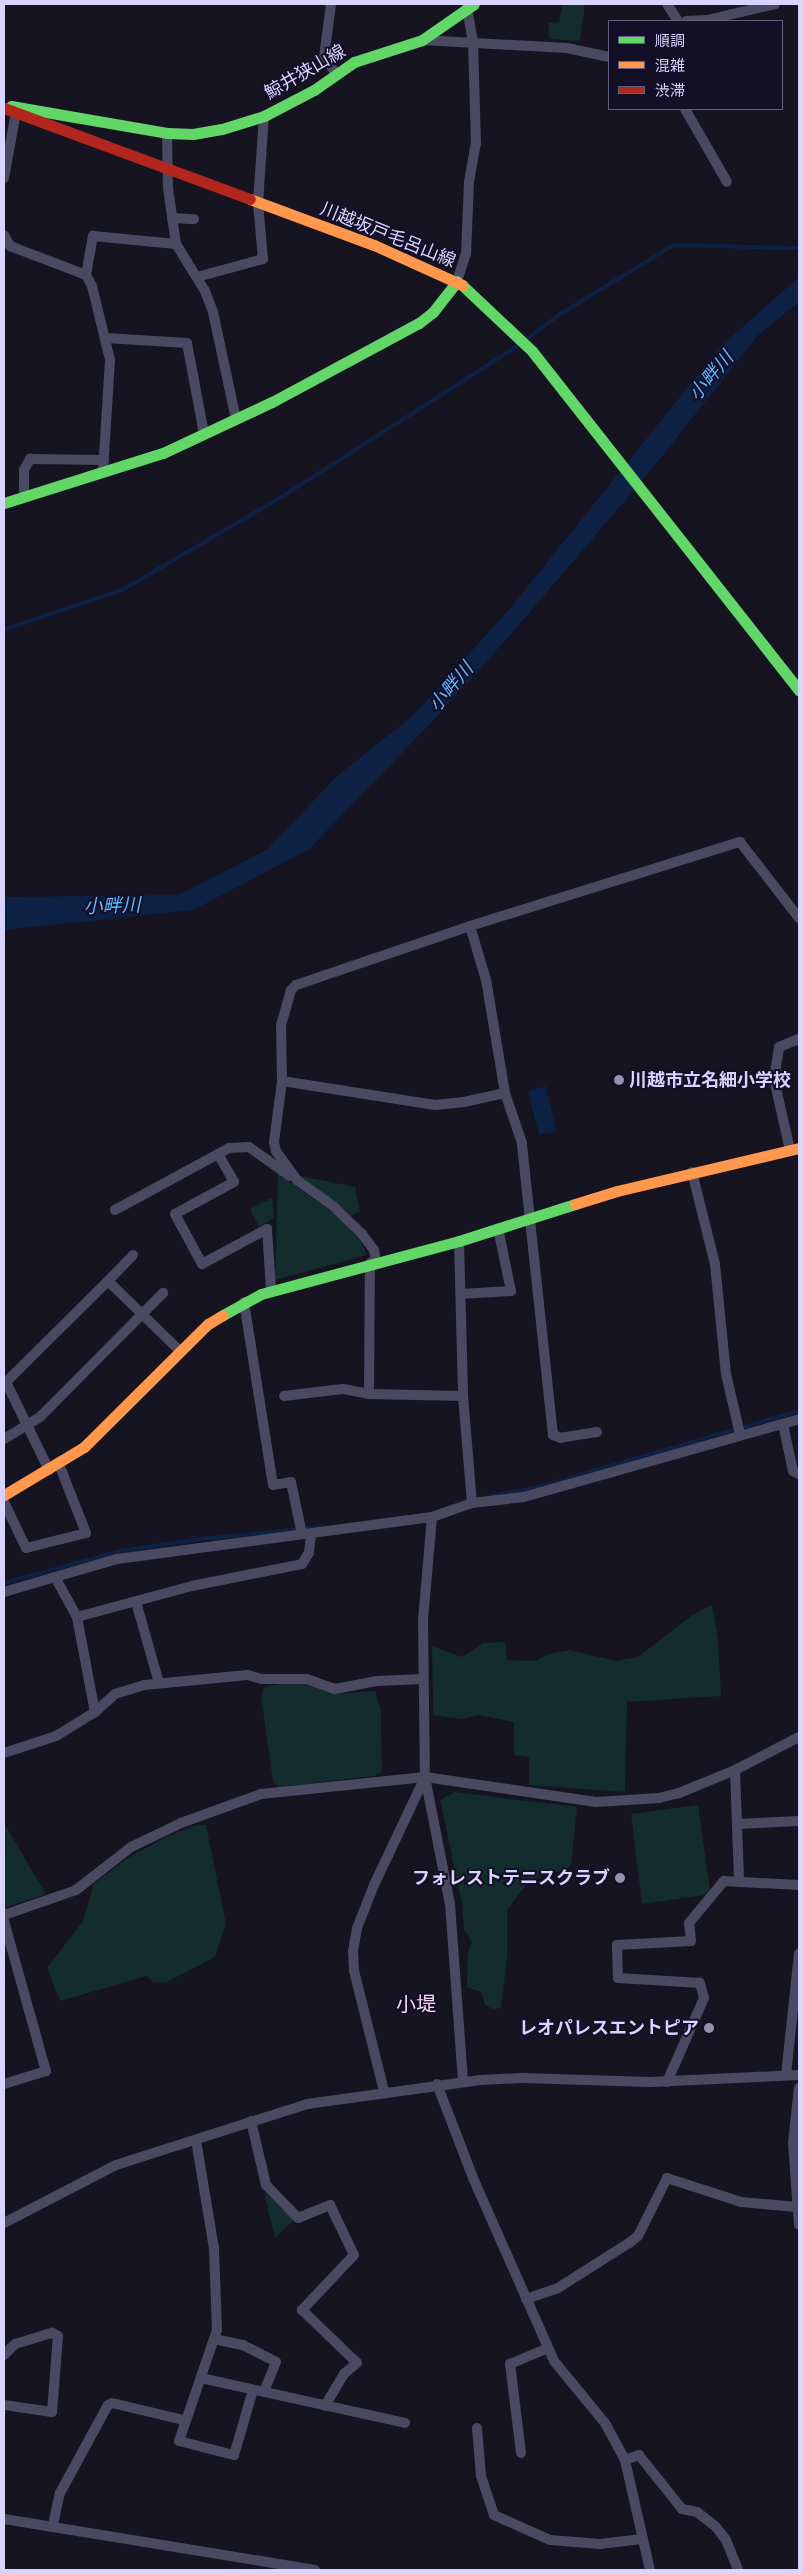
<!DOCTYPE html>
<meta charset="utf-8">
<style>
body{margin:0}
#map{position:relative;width:803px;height:2574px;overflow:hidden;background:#161421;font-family:Quicksand,"Noto Sans JP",sans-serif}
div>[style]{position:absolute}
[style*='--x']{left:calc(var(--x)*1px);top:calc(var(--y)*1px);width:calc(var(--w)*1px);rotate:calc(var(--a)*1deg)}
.green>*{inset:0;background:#132c2d}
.water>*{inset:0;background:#0d2144}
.stream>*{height:4px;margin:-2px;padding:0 2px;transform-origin:2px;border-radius:2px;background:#0d2144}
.street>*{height:10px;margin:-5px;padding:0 5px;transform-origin:5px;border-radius:5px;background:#4a4962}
.fast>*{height:11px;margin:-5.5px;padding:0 5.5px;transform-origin:5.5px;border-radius:5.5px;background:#63d668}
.slow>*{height:11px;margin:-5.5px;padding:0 5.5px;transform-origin:5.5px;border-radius:5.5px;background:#ff974d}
.jam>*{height:11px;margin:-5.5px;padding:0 5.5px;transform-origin:5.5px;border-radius:5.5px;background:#b3261e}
.dots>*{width:14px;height:14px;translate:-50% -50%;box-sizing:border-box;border:2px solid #130f26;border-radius:50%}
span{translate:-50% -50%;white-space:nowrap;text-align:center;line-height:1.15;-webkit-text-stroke:4px #130f26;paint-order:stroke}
.street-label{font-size:18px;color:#d9d4ff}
.poi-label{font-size:18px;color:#d9d4ff;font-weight:700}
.left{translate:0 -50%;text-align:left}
.right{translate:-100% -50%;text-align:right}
.water-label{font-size:19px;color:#62b6ff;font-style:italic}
.quarter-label{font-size:20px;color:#ffd6f0}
.frame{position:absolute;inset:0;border:5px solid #d9d4ff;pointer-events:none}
.legend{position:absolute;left:608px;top:20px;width:175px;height:90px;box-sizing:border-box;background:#130f26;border:1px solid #625e7d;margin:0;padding:6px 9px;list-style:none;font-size:15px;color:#d9d4ff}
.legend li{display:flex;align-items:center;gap:10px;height:25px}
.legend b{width:25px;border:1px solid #625e7d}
</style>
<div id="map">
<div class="green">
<div style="clip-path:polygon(562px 4px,585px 4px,580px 41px,550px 39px,548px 23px,559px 22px)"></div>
<div style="clip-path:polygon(278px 1173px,341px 1219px,361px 1242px,367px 1255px,275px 1280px)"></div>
<div style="clip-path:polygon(301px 1176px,355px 1187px,360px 1212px,351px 1215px)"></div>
<div style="clip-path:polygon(272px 1198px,274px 1218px,259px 1227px,250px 1209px)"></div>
<div style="clip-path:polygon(712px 1605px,718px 1639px,721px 1696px,627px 1702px,625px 1792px,529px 1785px,529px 1757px,514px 1755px,514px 1722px,479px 1715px,461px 1719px,433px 1715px,432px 1646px,462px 1657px,484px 1643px,505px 1642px,507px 1660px,535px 1661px,548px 1654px,570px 1650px,616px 1661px,638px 1657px,691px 1616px)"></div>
<div style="clip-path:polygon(286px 1683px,305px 1684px,334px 1694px,375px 1691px,381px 1711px,382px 1771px,374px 1776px,279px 1787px,273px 1782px,261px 1696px,264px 1687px)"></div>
<div style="clip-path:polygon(455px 1792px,577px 1807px,571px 1865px,564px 1871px,546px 1873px,527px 1883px,507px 1910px,507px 1958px,501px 2008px,493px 2009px,485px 2005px,481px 1992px,467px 1987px,468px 1952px,472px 1942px,464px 1929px,462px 1903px,440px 1800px)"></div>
<div style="clip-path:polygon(698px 1805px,710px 1890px,705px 1895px,642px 1904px,631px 1814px)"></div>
<div style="clip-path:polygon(4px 1823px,46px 1894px,4px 1908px)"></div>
<div style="clip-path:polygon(196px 1825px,206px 1825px,226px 1924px,215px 1957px,167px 1982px,154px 1983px,147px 1976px,60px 2001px,47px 1968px,83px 1921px,94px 1884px,126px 1859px,168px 1836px)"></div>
<div style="clip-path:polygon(264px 2192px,294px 2220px,275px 2238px)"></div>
</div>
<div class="water">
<div style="clip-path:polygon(799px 277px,799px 302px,758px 335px,651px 470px,512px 633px,432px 722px,308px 850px,193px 910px,4px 930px,4px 897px,178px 895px,268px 849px,336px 777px,415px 714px,512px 606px,721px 346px)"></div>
<div style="clip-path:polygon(546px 1086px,556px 1131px,539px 1135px,528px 1091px)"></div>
</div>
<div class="stream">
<div style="--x:527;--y:339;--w:38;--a:-37"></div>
<div style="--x:557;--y:316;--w:137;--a:-31.3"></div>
<div style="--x:674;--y:245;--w:125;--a:1.4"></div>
<div style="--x:4;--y:630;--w:127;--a:-18.9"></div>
<div style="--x:124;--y:589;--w:181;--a:-30.3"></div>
<div style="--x:280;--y:498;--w:284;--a:-32.6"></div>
<div style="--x:488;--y:1496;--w:48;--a:-9.7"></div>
<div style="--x:535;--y:1488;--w:275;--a:-16.3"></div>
<div style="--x:4;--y:1583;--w:120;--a:-15.4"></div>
<div style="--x:120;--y:1551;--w:82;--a:-8.4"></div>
<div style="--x:201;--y:1539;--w:123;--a:-5.6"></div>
</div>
<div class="street">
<div style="--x:331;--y:4;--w:53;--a:97.5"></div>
<div style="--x:324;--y:57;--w:22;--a:54"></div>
<div style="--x:667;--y:4;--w:20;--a:57"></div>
<div style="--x:686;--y:21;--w:21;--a:-3"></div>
<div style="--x:707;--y:20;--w:70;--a:-13.2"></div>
<div style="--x:422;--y:40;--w:145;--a:3.2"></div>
<div style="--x:567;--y:48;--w:43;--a:12.1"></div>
<div style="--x:685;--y:109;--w:84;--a:60.1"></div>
<div style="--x:167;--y:133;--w:55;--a:89"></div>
<div style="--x:168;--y:188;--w:57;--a:81.9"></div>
<div style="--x:176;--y:244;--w:55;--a:58.3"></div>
<div style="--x:205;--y:291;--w:22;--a:69"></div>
<div style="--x:213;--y:312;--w:109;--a:77.9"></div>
<div style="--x:4;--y:178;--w:67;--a:-79.7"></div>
<div style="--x:172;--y:218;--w:22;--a:3"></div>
<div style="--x:4;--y:235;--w:13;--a:61"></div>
<div style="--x:10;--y:246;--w:81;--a:20.9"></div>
<div style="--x:86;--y:275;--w:13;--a:61"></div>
<div style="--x:92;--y:286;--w:76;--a:76.3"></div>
<div style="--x:110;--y:360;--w:112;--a:93.6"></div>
<div style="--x:86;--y:275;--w:40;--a:-80"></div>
<div style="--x:93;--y:236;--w:83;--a:5.5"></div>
<div style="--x:197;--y:277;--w:68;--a:-15.3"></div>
<div style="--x:263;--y:259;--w:56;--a:-95.1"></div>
<div style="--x:258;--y:203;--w:87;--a:-86.1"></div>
<div style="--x:457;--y:281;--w:28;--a:-72"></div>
<div style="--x:466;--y:254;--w:72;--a:-87.6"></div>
<div style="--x:469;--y:182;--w:39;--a:-80"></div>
<div style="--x:476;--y:144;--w:102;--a:-91.7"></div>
<div style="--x:473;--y:42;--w:36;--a:-100"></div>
<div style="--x:106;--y:338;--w:81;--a:3.5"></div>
<div style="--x:187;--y:343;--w:93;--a:79.4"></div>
<div style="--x:24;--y:497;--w:27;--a:-90"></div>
<div style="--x:24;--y:470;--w:13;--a:-61"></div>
<div style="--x:30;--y:459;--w:74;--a:0.8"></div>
<div style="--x:282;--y:1081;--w:155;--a:8.9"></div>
<div style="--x:435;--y:1105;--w:29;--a:-6"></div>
<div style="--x:464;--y:1102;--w:42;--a:-12.4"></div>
<div style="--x:790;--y:1150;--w:73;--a:-102.7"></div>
<div style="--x:774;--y:1079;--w:32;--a:-81"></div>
<div style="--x:779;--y:1047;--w:22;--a:-22"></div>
<div style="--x:218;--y:1154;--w:32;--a:60"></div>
<div style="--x:234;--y:1182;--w:67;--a:151.5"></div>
<div style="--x:175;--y:1214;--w:57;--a:61.6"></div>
<div style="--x:202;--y:1264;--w:74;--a:-28.3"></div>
<div style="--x:267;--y:1229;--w:61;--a:86.2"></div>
<div style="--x:692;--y:1172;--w:95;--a:76"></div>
<div style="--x:715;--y:1264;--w:111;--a:84.3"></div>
<div style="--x:726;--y:1374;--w:62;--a:76.9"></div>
<div style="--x:115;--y:1210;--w:130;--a:-28.5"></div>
<div style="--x:229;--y:1148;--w:20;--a:-3"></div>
<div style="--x:249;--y:1147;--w:50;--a:35.3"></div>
<div style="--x:459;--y:1241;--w:155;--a:88.5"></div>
<div style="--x:463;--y:1396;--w:107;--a:85.2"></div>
<div style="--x:376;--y:1262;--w:12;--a:-99"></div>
<div style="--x:374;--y:1250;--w:20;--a:-127"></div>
<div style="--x:362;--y:1234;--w:40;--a:-136"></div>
<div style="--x:333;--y:1206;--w:44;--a:-144.2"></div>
<div style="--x:297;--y:1180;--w:36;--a:-126"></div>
<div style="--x:276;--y:1151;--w:9;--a:-103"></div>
<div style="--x:274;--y:1142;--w:62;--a:-82.5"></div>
<div style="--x:282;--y:1081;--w:56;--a:-91"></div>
<div style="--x:281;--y:1025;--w:36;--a:-74"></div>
<div style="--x:291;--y:990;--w:7;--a:-45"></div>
<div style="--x:296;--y:985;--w:184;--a:-18.7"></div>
<div style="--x:108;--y:1281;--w:36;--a:-46"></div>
<div style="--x:461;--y:1294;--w:50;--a:-3.4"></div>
<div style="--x:511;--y:1291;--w:64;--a:-101.7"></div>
<div style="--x:244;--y:1302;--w:185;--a:81"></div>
<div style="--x:273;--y:1485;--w:18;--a:-9"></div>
<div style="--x:291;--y:1482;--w:53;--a:78.1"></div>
<div style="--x:4;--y:1384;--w:146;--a:-44.7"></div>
<div style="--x:108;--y:1281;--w:100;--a:44.2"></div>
<div style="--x:7;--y:1384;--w:96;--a:64"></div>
<div style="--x:369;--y:1394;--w:131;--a:-89.6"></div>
<div style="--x:284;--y:1396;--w:59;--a:-6.8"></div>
<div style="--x:343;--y:1389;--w:26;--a:11"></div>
<div style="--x:369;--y:1394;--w:94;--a:1.2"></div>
<div style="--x:783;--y:1424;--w:48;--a:78"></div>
<div style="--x:793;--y:1471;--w:7;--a:27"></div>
<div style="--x:597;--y:1432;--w:36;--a:171"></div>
<div style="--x:561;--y:1438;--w:9;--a:-159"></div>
<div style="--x:553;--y:1435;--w:294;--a:-96.1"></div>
<div style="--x:522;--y:1143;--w:53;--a:-108.8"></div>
<div style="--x:505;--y:1093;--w:115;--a:-99.5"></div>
<div style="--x:486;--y:980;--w:56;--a:-106.5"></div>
<div style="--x:470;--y:926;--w:283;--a:-17.3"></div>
<div style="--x:740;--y:842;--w:96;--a:52.2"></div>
<div style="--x:4;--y:1439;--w:42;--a:-31.4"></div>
<div style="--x:40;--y:1417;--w:175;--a:-45.2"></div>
<div style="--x:4;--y:1502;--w:51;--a:64.4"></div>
<div style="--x:26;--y:1548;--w:62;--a:-14"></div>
<div style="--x:86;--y:1533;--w:74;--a:-111.4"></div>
<div style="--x:432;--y:1517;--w:102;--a:95"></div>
<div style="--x:423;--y:1619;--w:158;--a:89.3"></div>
<div style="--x:425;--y:1777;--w:129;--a:78.9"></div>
<div style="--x:450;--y:1904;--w:177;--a:85.8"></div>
<div style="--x:55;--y:1577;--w:46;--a:61.2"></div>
<div style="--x:77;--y:1617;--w:97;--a:79.3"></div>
<div style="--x:4;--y:1592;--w:118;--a:-16.3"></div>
<div style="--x:117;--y:1559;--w:318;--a:-7.6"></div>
<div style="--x:432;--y:1517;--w:42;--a:-19.3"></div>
<div style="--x:472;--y:1503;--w:52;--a:-6.6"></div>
<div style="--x:524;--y:1497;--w:48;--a:-15.8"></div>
<div style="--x:570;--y:1484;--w:238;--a:-15.8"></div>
<div style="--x:136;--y:1602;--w:84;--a:74.1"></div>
<div style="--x:77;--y:1617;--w:119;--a:-15.1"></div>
<div style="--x:192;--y:1586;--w:112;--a:-11.3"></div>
<div style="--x:302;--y:1564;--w:13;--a:-58"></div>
<div style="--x:309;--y:1553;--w:20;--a:-84"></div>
<div style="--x:4;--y:1753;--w:55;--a:-18.1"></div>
<div style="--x:56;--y:1736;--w:46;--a:-31.6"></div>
<div style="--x:95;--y:1712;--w:27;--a:-42"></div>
<div style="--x:115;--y:1694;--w:30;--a:-17"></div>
<div style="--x:144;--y:1685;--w:104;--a:-5.5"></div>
<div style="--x:248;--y:1675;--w:14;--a:17"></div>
<div style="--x:261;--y:1679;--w:46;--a:0"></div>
<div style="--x:307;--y:1679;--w:30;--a:20"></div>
<div style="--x:335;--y:1689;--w:43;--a:-10.8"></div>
<div style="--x:377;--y:1681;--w:46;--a:-2.5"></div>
<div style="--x:735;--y:1770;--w:110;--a:87.9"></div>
<div style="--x:737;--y:1824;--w:62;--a:-2.8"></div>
<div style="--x:4;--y:1915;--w:76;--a:-19.1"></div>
<div style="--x:76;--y:1890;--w:70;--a:-38"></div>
<div style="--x:131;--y:1847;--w:55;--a:-25.6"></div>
<div style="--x:181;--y:1823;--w:85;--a:-19.9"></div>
<div style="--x:261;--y:1794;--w:165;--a:-5.9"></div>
<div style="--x:425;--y:1777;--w:173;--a:8.3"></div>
<div style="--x:596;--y:1802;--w:63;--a:-3.6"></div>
<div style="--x:659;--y:1798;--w:21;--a:-14"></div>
<div style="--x:679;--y:1793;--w:61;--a:-22.3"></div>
<div style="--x:735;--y:1770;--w:72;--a:-27.3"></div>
<div style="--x:4;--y:1921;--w:156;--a:74.4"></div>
<div style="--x:46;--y:2071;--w:44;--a:162.8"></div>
<div style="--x:786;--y:2075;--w:122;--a:-83.9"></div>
<div style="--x:667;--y:2082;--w:92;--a:-66.2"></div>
<div style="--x:704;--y:1998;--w:16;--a:-105"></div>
<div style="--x:700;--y:1983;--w:82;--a:-176.5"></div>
<div style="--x:618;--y:1978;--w:33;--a:-92"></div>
<div style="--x:617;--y:1945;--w:74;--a:-3.1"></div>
<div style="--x:691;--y:1941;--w:18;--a:-96"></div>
<div style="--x:689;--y:1923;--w:55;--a:-50.2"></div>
<div style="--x:724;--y:1881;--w:75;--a:3.1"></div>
<div style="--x:437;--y:2084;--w:101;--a:69"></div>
<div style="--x:473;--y:2178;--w:200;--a:66.1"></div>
<div style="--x:554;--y:2361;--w:80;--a:50.6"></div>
<div style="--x:605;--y:2423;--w:42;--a:61.6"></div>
<div style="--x:625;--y:2460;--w:113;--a:77.2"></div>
<div style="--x:799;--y:2088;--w:54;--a:96.3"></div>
<div style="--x:793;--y:2142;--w:83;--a:85.9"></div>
<div style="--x:384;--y:2091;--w:124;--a:-104"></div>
<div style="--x:354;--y:1971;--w:20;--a:-93"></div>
<div style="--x:353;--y:1951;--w:23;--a:-80"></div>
<div style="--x:357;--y:1928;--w:46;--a:-68.4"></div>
<div style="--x:374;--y:1885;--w:119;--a:-64.7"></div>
<div style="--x:251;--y:2121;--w:66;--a:76.8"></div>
<div style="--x:266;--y:2185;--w:46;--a:45.9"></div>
<div style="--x:298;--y:2218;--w:35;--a:-22"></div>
<div style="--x:330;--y:2205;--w:55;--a:64.4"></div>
<div style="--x:354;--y:2255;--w:76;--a:133.4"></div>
<div style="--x:302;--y:2310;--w:76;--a:43.9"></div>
<div style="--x:357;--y:2363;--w:17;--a:140"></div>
<div style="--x:344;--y:2374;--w:37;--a:121"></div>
<div style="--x:196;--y:2140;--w:110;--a:80.6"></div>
<div style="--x:214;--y:2249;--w:81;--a:87.9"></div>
<div style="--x:217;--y:2330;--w:117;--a:108.9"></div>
<div style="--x:179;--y:2441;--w:57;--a:14.3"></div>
<div style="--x:234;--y:2455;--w:68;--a:-73.7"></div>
<div style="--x:4;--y:2223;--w:126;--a:-27.4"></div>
<div style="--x:116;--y:2165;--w:201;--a:-17.7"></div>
<div style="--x:307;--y:2104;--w:175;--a:-7.9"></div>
<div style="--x:480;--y:2080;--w:42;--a:-2.7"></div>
<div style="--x:522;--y:2078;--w:128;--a:1.8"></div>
<div style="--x:650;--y:2082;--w:149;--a:-2.7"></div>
<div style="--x:526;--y:2299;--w:34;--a:-19"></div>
<div style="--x:558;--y:2288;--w:84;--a:-32.4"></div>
<div style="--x:629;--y:2243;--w:11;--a:-38"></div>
<div style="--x:638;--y:2236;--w:65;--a:-63.4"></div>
<div style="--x:667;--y:2178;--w:78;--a:18"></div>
<div style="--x:741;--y:2202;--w:56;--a:5.1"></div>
<div style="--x:214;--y:2339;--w:30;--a:12"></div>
<div style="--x:243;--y:2345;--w:37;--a:27"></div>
<div style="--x:276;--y:2362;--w:32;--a:112"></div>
<div style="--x:4;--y:2355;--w:16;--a:-45"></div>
<div style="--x:15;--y:2344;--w:39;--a:-17"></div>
<div style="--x:52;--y:2333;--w:7;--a:27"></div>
<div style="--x:58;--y:2336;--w:76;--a:94.5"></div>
<div style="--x:52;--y:2412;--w:49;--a:-171.7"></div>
<div style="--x:201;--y:2378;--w:209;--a:12.4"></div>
<div style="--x:477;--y:2428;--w:48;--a:85.2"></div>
<div style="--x:481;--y:2476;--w:41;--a:71.6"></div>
<div style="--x:494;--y:2515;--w:61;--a:24.1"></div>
<div style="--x:550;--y:2540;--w:50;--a:4.6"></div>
<div style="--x:600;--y:2544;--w:42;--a:-6.8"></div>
<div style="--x:521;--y:2453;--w:90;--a:-97"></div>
<div style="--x:510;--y:2364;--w:41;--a:-22.8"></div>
<div style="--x:625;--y:2460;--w:15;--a:-20"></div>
<div style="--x:639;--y:2455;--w:69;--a:51.5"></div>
<div style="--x:682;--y:2509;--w:15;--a:11"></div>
<div style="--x:697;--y:2512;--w:24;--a:38"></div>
<div style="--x:716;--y:2527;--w:16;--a:52"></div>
<div style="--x:726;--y:2540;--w:32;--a:68"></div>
<div style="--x:4;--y:2519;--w:315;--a:9.3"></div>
<div style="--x:53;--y:2525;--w:33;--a:-78"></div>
<div style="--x:60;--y:2493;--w:100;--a:-61.4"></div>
<div style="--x:108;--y:2405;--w:4;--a:-27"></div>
<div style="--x:112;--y:2403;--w:74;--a:13.3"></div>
</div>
<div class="fast">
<div style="--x:11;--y:106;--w:158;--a:9.8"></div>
<div style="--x:167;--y:133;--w:26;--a:2"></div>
<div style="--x:193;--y:134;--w:29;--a:-10"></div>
<div style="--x:222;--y:129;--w:44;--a:-17.2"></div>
<div style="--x:264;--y:116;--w:56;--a:-27.5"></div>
<div style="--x:314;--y:90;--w:49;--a:-35"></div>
<div style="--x:354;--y:62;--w:71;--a:-17.9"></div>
<div style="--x:422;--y:40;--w:63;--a:-34.7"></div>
<div style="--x:462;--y:285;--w:96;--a:43.3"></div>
<div style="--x:532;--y:351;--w:432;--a:51.8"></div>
<div style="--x:4;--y:503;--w:167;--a:-17.5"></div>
<div style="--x:163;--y:453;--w:120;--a:-25.1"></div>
<div style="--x:272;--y:402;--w:167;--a:-28.3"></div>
<div style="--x:419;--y:323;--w:18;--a:-38"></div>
<div style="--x:433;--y:312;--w:39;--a:-52"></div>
<div style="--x:223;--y:1315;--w:43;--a:-28.9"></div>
<div style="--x:261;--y:1294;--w:205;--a:-15"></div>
<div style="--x:459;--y:1241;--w:122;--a:-17.7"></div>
</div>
<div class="slow">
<div style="--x:250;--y:199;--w:132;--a:20.4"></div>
<div style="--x:374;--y:245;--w:97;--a:24.4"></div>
<div style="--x:575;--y:1204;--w:44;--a:-17.2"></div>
<div style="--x:617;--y:1191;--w:187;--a:-13.3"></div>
<div style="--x:4;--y:1495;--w:93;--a:-31"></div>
<div style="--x:84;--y:1447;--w:175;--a:-44.8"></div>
<div style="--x:208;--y:1324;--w:17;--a:-31"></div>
</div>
<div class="jam">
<div style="--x:4;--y:108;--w:262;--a:20.3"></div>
</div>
<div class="dots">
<div style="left:619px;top:1080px;background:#9591b1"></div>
<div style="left:620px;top:1878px;background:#9591b1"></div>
<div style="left:709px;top:2028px;background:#9591b1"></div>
</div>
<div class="street-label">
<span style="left:305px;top:72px;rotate:-30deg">鯨井狭山線</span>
<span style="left:388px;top:235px;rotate:22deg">川越坂戸毛呂山線</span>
</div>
<div class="poi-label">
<span class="left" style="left:629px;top:1080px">川越市立名細小学校</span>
<span class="right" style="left:610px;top:1878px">フォレストテニスクラブ</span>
<span class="right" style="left:699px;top:2028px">レオパレスエントピア</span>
</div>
<div class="water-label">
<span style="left:711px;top:376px;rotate:-50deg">小畔川</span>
<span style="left:451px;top:687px;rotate:-50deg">小畔川</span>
<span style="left:112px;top:906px;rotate:-2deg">小畔川</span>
</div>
<div class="quarter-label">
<span style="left:416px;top:2003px">小堤</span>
</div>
<div class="frame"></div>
<ul class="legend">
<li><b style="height:6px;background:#63d668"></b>順調</li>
<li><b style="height:6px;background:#ff974d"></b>混雑</li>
<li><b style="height:6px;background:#b3261e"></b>渋滞</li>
</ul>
</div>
